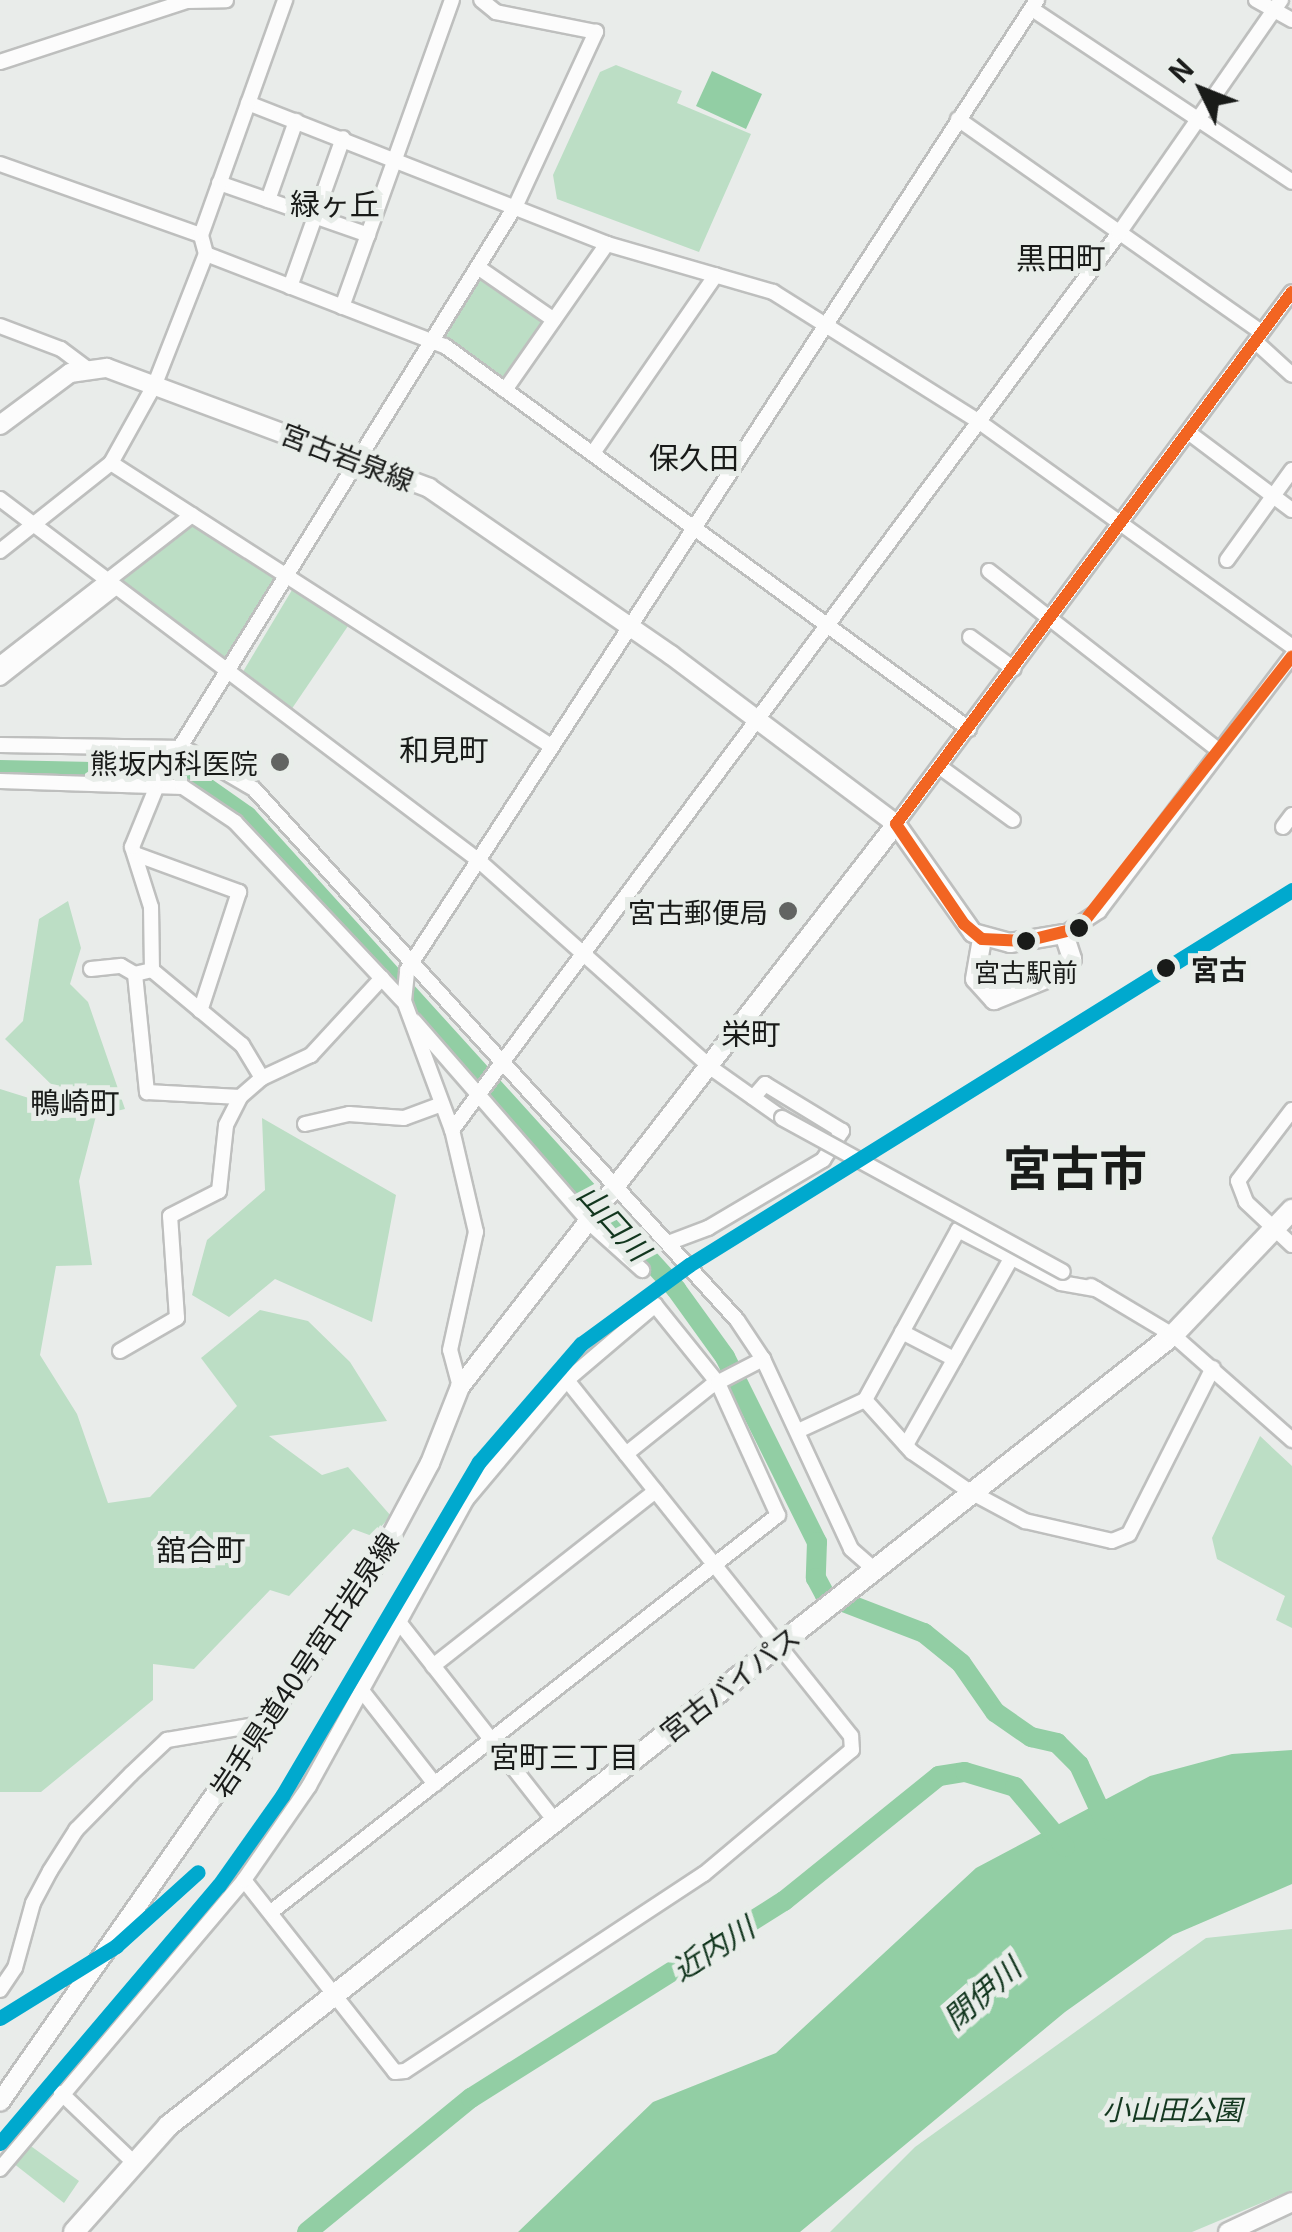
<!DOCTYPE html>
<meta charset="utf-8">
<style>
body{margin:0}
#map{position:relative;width:1292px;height:2232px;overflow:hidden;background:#e9ecea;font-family:Georgia,"Noto Sans JP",serif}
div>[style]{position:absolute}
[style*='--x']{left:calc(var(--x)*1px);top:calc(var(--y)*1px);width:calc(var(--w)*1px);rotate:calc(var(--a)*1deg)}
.green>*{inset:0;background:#bcdec5}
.water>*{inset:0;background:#92cea4}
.river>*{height:20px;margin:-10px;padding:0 10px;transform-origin:10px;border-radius:10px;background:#92cea4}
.roads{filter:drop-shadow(2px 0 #bebfbe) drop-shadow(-2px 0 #bebfbe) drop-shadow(0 2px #bebfbe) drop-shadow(0 -2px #bebfbe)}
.minor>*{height:14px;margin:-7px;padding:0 7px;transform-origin:7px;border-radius:7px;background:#fcfcfc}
.major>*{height:18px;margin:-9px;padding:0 9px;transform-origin:9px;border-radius:9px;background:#fcfcfc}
.highway>*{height:20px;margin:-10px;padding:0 10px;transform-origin:10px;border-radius:10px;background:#fcfcfc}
.rail>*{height:4px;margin-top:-2px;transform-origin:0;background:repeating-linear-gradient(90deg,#c6c7c6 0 20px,transparent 0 30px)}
.bridges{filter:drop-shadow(2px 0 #bebfbe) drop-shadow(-2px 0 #bebfbe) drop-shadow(0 2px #bebfbe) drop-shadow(0 -2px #bebfbe)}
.minor-bridge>*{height:14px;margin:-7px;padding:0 7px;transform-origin:7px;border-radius:7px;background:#fcfcfc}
.bus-1>*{height:12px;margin:-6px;padding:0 6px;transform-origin:6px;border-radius:6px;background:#f26522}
.rail-1>*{height:15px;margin:-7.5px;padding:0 7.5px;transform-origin:7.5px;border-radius:7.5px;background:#00a9ce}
.dots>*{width:28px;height:28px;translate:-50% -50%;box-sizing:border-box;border:5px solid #e8ede9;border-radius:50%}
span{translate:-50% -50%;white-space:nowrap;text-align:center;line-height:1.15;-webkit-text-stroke:10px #e8ede9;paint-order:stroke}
.bus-label{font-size:26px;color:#191b19}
.street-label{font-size:28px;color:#191b19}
.poi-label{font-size:28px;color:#191b19}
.right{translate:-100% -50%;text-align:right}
.stop-label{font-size:28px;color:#191b19;font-weight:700}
.left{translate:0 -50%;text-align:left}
.park-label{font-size:28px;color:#143820;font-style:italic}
.neighbourhood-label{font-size:30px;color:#191b19}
.water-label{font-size:30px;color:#12361e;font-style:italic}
.town-label{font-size:48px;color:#191b19;font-weight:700}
.north{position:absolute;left:1152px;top:40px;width:100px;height:100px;-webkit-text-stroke:8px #e8ede9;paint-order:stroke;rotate:313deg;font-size:28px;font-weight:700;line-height:40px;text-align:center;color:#191b19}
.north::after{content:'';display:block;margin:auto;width:35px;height:45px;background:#191b19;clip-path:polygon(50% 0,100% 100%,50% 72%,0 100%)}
</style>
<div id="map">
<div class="green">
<div style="clip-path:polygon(616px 65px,682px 91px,677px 103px,751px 134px,699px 252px,557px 199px,553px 175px,600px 72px)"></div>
<div style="clip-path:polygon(481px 274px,545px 319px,502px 380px,444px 340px)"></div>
<div style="clip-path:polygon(196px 521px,281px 578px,226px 662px,119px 579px)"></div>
<div style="clip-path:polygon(292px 590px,350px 623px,291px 710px,241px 675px)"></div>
<div style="clip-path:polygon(68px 901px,81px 948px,70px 984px,88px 1002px,125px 1109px,96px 1116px,79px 1181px,92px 1265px,56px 1266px,40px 1355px,77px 1414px,108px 1503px,150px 1497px,237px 1406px,201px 1358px,260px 1310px,308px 1321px,350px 1362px,387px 1421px,269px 1436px,322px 1475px,348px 1467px,391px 1516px,372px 1536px,353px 1529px,289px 1596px,270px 1590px,194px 1669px,153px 1664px,153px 1700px,41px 1792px,0 1792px,0 1089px,48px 1104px,59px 1092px,5px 1039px,23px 1021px,39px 919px)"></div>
<div style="clip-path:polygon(262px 1118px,396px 1195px,372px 1322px,275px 1279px,229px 1317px,192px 1295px,207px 1240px,265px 1190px)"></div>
<div style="clip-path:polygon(1260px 1436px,1292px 1466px,1292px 1628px,1276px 1620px,1285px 1596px,1217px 1559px,1212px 1538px)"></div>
<div style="clip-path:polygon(1292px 1929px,1292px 2190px,1192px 2232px,830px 2232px,915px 2147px,1206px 1938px)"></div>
<div style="clip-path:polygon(28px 2144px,79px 2181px,64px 2203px,13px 2163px)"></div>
</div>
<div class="water">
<div style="clip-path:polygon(712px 71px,762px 94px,746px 129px,696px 106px)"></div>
<div style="clip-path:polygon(1292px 1750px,1292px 1884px,1173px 1935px,1065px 2012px,800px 2232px,518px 2232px,653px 2102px,776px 2053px,976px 1868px,1150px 1776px,1232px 1754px)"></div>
</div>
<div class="river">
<div style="--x:0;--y:770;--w:187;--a:1.2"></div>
<div style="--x:187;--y:774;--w:73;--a:35"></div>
<div style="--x:247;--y:816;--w:639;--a:47.79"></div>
<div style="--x:676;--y:1289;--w:84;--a:54.2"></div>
<div style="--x:725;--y:1357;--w:207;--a:63.6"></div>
<div style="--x:817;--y:1542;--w:36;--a:92"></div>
<div style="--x:816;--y:1578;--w:19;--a:62"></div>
<div style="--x:825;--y:1595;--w:106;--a:21"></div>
<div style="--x:924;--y:1633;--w:48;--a:39"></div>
<div style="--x:961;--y:1663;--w:60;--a:55.2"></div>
<div style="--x:995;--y:1712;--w:44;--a:34.8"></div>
<div style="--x:1031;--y:1737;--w:27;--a:13"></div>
<div style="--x:1057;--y:1743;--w:31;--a:45"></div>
<div style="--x:1079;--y:1765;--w:72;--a:65.2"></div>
<div style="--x:307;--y:2232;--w:212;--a:-39.3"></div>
<div style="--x:471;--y:2098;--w:370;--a:-32.2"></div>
<div style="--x:784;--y:1901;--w:199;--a:-38.9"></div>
<div style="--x:939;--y:1776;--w:26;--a:-9"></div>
<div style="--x:965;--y:1772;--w:52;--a:16.7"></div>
<div style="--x:1015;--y:1787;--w:78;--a:50.2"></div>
</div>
<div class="roads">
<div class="minor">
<div style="--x:1256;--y:0;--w:41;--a:29.1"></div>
<div style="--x:1032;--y:9;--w:312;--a:33.6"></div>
<div style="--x:0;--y:62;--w:197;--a:-18.1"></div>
<div style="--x:187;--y:1;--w:39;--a:-1"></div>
<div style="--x:248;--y:103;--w:386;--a:21.4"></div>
<div style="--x:607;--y:244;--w:173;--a:16.1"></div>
<div style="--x:773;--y:292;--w:242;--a:32.2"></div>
<div style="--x:978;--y:421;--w:387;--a:35.7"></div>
<div style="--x:958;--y:119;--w:370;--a:35.1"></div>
<div style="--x:0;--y:164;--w:213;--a:19.5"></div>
<div style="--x:219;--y:183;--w:158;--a:19.2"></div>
<div style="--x:268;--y:200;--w:84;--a:-70.5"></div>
<div style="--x:206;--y:254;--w:256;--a:21.1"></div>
<div style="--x:445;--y:346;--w:649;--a:36.16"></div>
<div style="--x:479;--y:268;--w:91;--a:34.7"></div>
<div style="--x:290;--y:287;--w:158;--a:-70.4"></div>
<div style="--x:342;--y:307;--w:326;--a:-70.3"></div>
<div style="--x:0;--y:326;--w:65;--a:20.7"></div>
<div style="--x:61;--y:349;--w:31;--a:37"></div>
<div style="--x:1257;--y:343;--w:47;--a:42.4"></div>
<div style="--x:505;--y:390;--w:178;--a:-55.1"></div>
<div style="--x:1192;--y:435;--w:125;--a:36.9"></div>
<div style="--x:593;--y:453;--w:216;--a:-55.4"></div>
<div style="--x:111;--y:463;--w:523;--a:32.75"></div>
<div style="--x:0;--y:499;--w:599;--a:37.06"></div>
<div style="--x:478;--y:860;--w:311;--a:41.7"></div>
<div style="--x:710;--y:1067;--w:88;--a:35.3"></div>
<div style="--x:0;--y:551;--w:142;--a:-38.4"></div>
<div style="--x:111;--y:463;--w:90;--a:-60.9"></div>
<div style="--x:155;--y:384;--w:140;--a:-68.6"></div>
<div style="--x:206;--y:254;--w:20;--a:-105"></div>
<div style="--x:201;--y:235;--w:250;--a:-70.3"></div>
<div style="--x:1227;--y:560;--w:111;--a:-54.2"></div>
<div style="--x:989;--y:571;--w:292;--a:38"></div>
<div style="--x:970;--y:637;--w:54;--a:36"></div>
<div style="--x:0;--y:664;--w:243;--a:-37.8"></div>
<div style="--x:0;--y:678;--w:147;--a:-38.1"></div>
<div style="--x:0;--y:745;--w:184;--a:0.9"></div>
<div style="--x:184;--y:748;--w:81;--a:30.4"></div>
<div style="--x:254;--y:789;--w:718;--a:47.71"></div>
<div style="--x:737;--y:1320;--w:47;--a:56.3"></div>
<div style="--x:763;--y:1359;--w:209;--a:65.1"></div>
<div style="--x:851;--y:1549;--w:30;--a:41"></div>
<div style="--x:940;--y:767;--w:90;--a:36"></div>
<div style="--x:0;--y:781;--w:183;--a:1.9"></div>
<div style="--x:183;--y:787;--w:63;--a:33.9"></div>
<div style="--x:235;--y:822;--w:245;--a:46.8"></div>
<div style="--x:896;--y:824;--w:663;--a:-53.34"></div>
<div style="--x:1283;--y:827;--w:15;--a:-53"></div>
<div style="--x:135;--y:854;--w:111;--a:20.1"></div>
<div style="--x:239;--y:892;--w:125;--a:108.1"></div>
<div style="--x:1064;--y:934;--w:42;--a:-33.3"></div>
<div style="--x:1099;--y:911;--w:320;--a:-52.9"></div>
<div style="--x:91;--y:969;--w:30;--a:-6"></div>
<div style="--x:121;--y:966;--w:16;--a:30"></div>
<div style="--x:152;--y:970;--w:17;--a:167"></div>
<div style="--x:135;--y:974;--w:119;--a:84.2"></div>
<div style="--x:147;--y:1092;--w:93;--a:3.1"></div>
<div style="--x:240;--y:1097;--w:29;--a:-41"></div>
<div style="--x:382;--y:978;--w:105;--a:132.7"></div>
<div style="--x:311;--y:1055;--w:54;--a:154.9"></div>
<div style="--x:262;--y:1078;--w:39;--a:-121"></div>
<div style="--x:242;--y:1045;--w:117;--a:-140.2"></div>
<div style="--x:152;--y:970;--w:63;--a:-90.9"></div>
<div style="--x:151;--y:907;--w:63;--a:-107.6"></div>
<div style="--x:132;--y:847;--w:71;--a:-67.8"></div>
<div style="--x:159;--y:781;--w:678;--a:-58.21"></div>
<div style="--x:516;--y:205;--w:191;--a:-65.2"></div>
<div style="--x:596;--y:32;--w:102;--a:-168.7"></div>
<div style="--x:496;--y:12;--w:19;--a:-141"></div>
<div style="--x:414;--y:1021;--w:269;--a:48.9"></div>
<div style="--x:591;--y:1224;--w:69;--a:42"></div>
<div style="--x:1292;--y:1110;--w:89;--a:127.3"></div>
<div style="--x:1238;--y:1181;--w:22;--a:69"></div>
<div style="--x:1246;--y:1202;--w:63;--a:43.1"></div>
<div style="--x:305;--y:1124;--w:45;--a:-12.8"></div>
<div style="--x:349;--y:1114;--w:55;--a:4.2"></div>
<div style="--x:404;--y:1118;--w:40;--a:-20.2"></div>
<div style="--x:452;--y:1130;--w:1118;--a:-53.37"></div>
<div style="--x:1119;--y:233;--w:284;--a:-55.2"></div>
<div style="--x:668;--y:1243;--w:43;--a:-20.6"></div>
<div style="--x:708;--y:1228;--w:134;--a:-30.6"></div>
<div style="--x:823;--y:1160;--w:35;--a:-57"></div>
<div style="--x:842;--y:1131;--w:90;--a:-148.6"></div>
<div style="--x:765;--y:1084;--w:18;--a:131"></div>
<div style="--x:1091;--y:1286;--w:96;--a:30.9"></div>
<div style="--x:1173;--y:1335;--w:159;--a:41.4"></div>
<div style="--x:902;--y:1332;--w:59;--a:27.4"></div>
<div style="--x:120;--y:1351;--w:66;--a:-30.1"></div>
<div style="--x:177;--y:1318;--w:102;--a:-93.9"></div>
<div style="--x:170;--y:1216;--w:55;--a:-27"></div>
<div style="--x:219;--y:1191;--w:66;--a:-83.9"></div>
<div style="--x:226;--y:1125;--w:31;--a:-63"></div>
<div style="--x:460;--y:1387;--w:38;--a:-105"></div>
<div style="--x:450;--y:1350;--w:121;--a:-77.6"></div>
<div style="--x:476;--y:1232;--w:105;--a:-103.2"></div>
<div style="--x:452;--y:1130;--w:138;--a:-110.4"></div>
<div style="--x:404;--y:1001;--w:31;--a:-84"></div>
<div style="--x:407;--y:970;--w:1157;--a:-57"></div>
<div style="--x:865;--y:1400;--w:70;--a:47.9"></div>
<div style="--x:912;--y:1452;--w:69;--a:34.4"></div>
<div style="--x:969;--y:1491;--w:64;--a:28.2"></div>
<div style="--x:1025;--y:1521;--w:89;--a:12.9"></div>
<div style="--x:1112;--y:1541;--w:18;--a:-22"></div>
<div style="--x:1129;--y:1534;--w:186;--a:-63.2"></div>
<div style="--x:798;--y:1431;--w:74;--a:-24.8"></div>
<div style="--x:865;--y:1400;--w:194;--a:-61.3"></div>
<div style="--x:958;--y:1230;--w:116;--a:27.2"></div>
<div style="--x:1061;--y:1283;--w:36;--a:10"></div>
<div style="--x:906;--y:1445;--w:216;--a:-60.6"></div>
<div style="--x:626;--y:1454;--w:109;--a:-38.7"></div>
<div style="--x:711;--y:1386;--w:59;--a:-27.4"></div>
<div style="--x:399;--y:1622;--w:253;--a:51.9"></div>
<div style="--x:433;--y:1666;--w:283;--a:-38.2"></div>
<div style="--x:363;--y:1692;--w:117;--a:52"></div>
<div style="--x:244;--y:1880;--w:244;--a:51.8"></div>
<div style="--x:395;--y:2072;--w:10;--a:-6"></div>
<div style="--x:405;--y:2071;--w:358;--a:-33.4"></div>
<div style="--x:704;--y:1874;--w:193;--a:-40"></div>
<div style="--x:852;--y:1750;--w:14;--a:-94"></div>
<div style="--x:851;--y:1736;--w:455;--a:-128.6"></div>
<div style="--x:0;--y:1990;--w:27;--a:-56"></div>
<div style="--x:15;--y:1968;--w:67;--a:-74.5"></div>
<div style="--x:33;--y:1903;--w:36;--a:-62"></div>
<div style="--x:50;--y:1871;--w:49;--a:-57.6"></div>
<div style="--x:76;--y:1830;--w:78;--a:-45.5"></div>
<div style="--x:131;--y:1774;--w:50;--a:-43.4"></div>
<div style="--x:167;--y:1740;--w:96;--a:-9.6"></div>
<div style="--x:61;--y:2093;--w:97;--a:43.7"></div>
<div style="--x:0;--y:2169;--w:378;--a:-49.8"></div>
<div style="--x:244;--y:1880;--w:114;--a:-55.3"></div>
<div style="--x:309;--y:1786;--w:328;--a:-61.2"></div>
<div style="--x:467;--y:1499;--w:155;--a:-50"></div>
<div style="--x:567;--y:1380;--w:116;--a:-40.4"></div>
<div style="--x:655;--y:1305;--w:100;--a:51.1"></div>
<div style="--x:718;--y:1383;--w:145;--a:65.6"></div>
<div style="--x:778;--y:1515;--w:644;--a:141.94"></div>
</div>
<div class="major">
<div style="--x:0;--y:425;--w:87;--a:-36.6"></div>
<div style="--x:70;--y:373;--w:37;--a:-8"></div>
<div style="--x:107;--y:368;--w:344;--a:20.4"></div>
<div style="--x:429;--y:488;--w:294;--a:34.6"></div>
<div style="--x:671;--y:655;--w:281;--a:36.9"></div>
<div style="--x:896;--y:824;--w:712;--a:127.76"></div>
<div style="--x:460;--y:1387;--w:82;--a:111.5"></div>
<div style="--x:430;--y:1463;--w:115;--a:118.1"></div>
<div style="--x:376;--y:1564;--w:656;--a:124.95"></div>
<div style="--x:896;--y:824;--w:133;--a:54.8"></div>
<div style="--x:973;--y:933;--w:38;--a:15"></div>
<div style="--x:1010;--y:943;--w:55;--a:-9.5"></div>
<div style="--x:1064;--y:934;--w:26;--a:72"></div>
<div style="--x:1072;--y:959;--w:23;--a:135"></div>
<div style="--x:1056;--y:975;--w:67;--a:158"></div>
<div style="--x:994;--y:1000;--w:28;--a:-132"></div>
<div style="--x:975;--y:979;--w:41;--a:-80.1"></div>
<div style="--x:1228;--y:2232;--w:71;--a:-25.1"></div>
</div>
<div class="highway">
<div style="--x:74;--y:2232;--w:142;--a:-48.4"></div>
<div style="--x:168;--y:2126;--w:1279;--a:-38.21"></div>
<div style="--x:1173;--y:1335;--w:173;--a:-46.4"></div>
</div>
</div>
<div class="rail">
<div style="--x:0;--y:2143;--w:269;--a:-48.9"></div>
<div style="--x:177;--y:1940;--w:127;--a:-53.3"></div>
<div style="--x:253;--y:1838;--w:376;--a:-59.3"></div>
<div style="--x:445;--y:1515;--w:168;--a:-53.5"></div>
<div style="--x:545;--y:1380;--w:148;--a:-39.8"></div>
<div style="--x:659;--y:1285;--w:336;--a:-32.4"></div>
</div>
<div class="bridges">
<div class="minor-bridge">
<div style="--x:782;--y:1118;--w:320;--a:28.7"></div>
</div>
</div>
<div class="bus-1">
<div style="--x:1292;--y:292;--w:663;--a:126.66"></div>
<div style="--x:896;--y:824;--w:121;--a:55.8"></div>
<div style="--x:964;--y:924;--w:23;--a:40"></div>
<div style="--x:982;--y:939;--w:44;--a:2.6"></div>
<div style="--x:1026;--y:941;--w:55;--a:-13.8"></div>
<div style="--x:1079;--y:928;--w:345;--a:-51.9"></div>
</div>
<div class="rail-1">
<div style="--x:0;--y:2018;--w:137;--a:-31.8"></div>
<div style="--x:116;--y:1946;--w:110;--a:-42.1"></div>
<div style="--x:0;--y:2143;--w:338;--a:-49.7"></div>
<div style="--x:219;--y:1885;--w:109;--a:-54.7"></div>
<div style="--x:282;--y:1796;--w:388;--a:-59.5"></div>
<div style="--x:479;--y:1462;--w:156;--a:-49.2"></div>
<div style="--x:581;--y:1344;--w:134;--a:-36.2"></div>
<div style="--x:689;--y:1265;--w:710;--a:-31.88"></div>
</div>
<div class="dots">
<div style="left:280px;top:762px;background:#626462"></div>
<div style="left:788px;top:911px;background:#626462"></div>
<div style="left:1079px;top:928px;background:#191b19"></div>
<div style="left:1026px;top:941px;background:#191b19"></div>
<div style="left:1166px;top:968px;background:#191b19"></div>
</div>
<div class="bus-label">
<span style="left:1026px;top:971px">宮古駅前</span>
</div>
<div class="street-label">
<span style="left:348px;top:456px;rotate:21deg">宮古岩泉線</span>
<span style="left:303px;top:1664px;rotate:-56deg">岩手県道40号宮古岩泉線</span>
<span style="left:729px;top:1683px;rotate:-38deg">宮古バイパス</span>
</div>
<div class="poi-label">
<span class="right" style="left:258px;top:762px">熊坂内科医院</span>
<span class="right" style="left:768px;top:911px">宮古郵便局</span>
</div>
<div class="stop-label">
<span class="left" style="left:1191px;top:968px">宮古</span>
</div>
<div class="park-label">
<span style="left:1172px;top:2108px">小山田公園</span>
</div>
<div class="neighbourhood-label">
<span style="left:335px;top:202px">緑ヶ丘</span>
<span style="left:1061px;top:256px">黒田町</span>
<span style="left:694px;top:456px">保久田</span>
<span style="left:444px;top:748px">和見町</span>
<span style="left:751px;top:1032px">栄町</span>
<span style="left:75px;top:1101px">鴨崎町</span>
<span style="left:201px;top:1548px">舘合町</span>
<span style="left:564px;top:1755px">宮町三丁目</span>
</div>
<div class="water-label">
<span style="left:615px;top:1221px;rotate:48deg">山口川</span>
<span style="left:712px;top:1947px;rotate:-32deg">近内川</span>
<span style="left:981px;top:1992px;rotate:-41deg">閉伊川</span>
</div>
<div class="town-label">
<span style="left:1075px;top:1166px">宮古市</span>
</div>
<div class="north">N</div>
</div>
